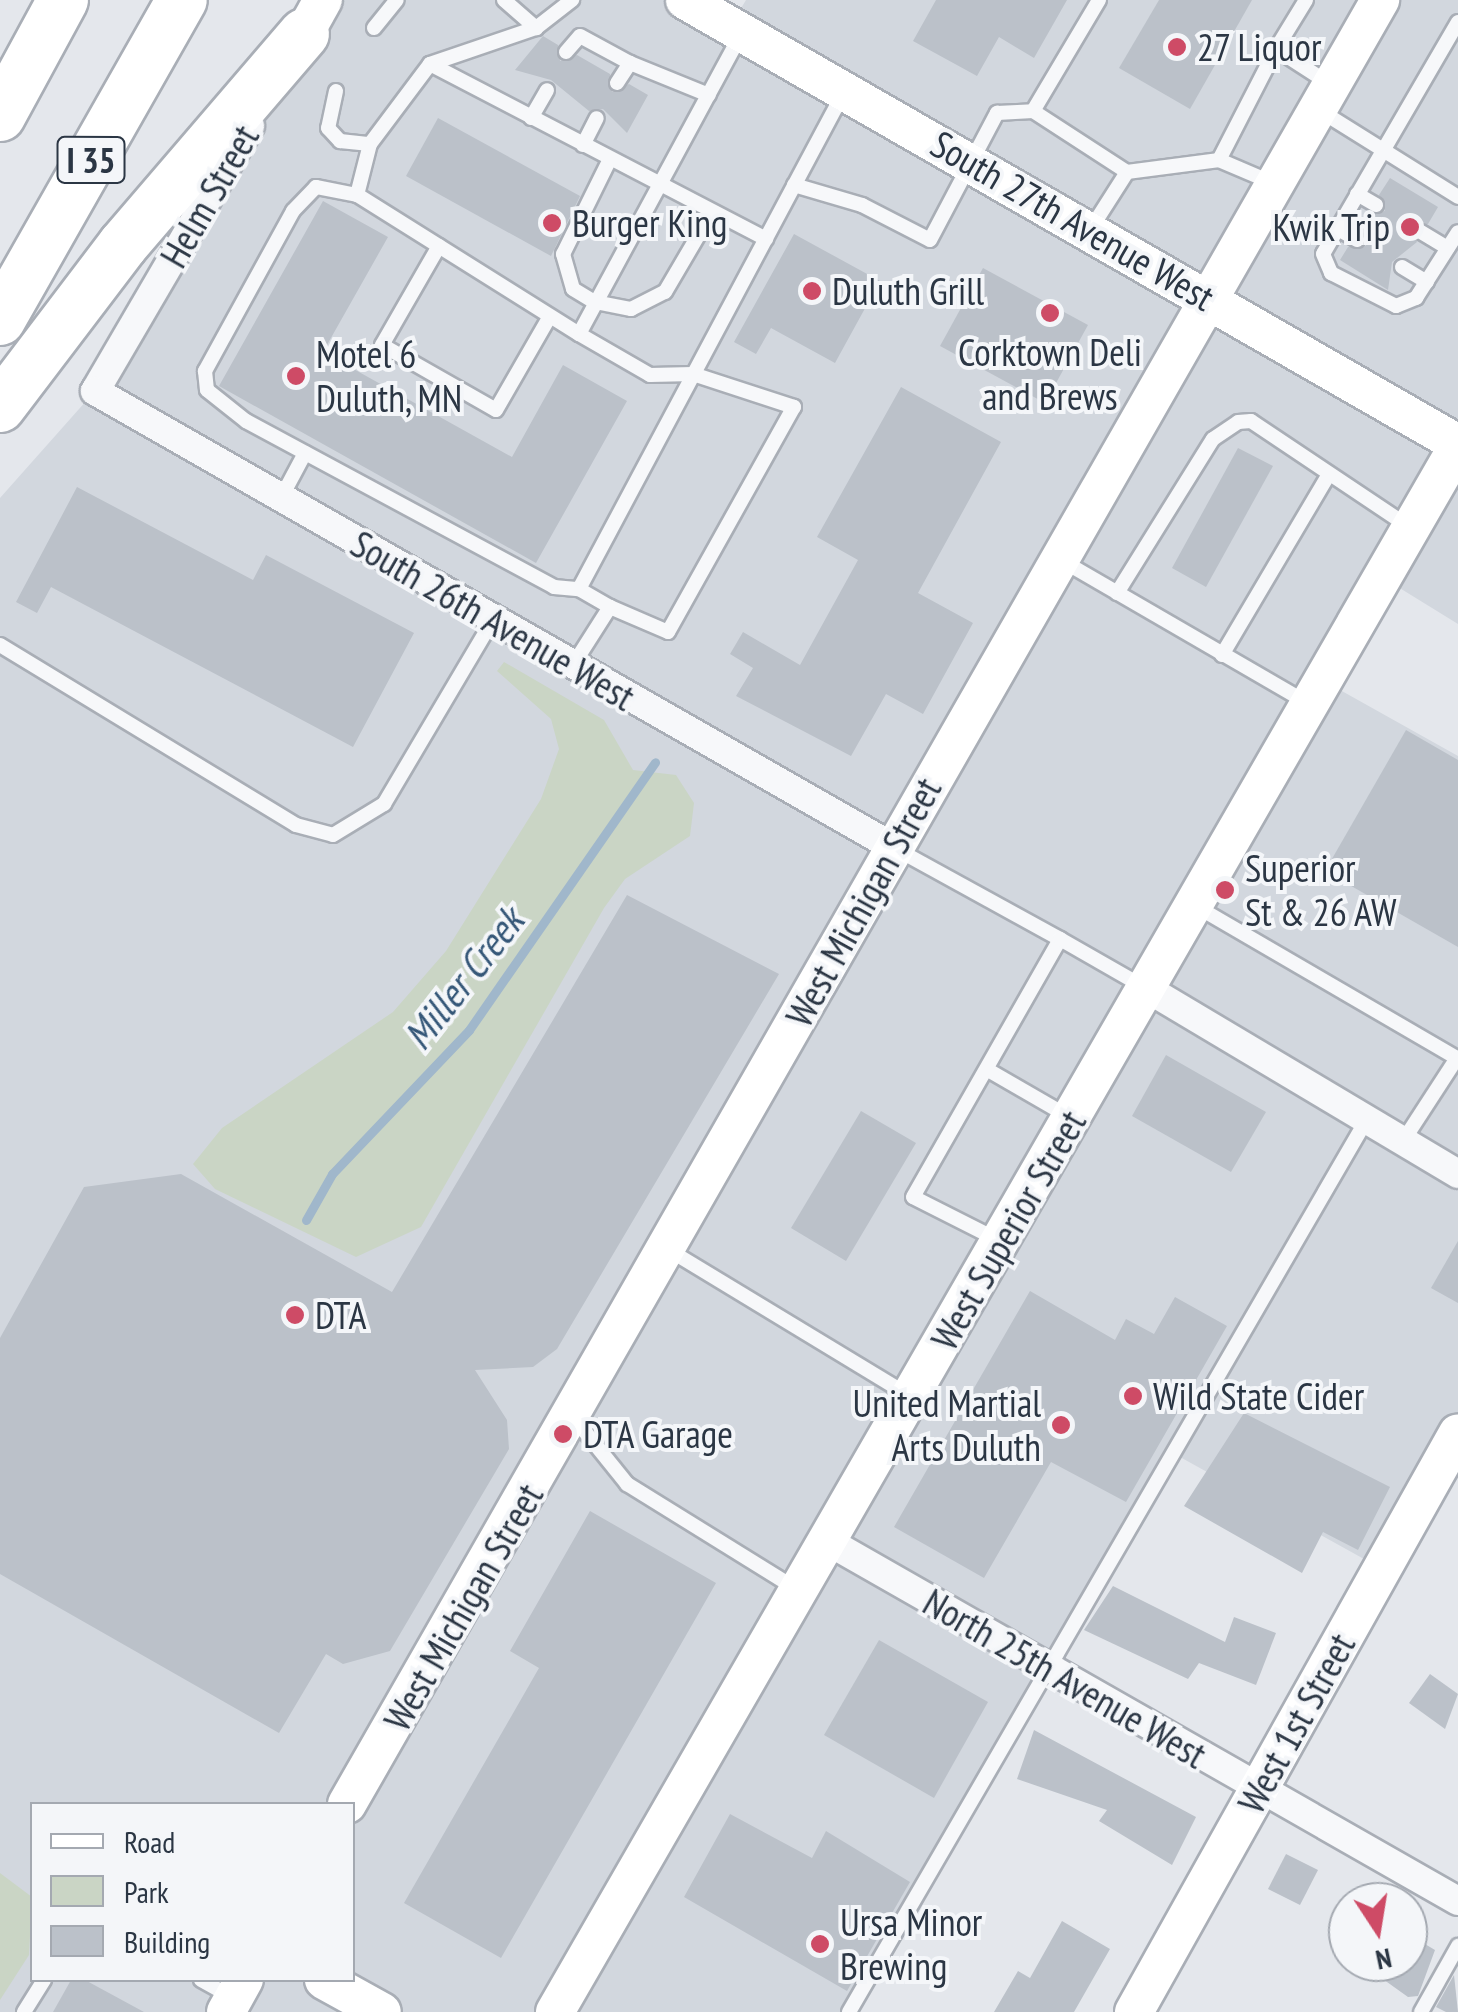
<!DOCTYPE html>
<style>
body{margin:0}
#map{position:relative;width:1458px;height:2012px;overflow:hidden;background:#e4e7ec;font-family:"PT Sans Narrow",sans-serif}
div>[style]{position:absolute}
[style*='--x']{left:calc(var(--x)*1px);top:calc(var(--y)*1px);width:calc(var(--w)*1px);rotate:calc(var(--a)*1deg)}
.built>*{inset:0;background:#d2d7de}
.green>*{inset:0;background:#cad5c5}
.stream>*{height:9px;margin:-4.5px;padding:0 4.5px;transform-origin:4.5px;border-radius:4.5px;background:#a0b7cb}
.building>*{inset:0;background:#bbc1c9}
.roads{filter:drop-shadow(2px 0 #a9aeb6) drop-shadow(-2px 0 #a9aeb6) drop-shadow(0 2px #a9aeb6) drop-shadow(0 -2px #a9aeb6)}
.lane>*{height:14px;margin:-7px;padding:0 7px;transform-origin:7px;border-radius:7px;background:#f7f8fa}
.street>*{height:28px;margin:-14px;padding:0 14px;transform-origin:14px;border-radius:14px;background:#f7f8fa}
.secondary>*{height:38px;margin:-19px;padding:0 19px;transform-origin:19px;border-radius:19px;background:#fff}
.highway>*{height:50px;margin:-25px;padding:0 25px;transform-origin:25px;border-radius:25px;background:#fff}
.dots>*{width:28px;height:28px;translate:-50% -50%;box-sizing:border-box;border:5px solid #f4f6f9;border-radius:50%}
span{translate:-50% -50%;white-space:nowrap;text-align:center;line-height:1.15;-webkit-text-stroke:8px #f4f6f9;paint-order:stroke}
.shield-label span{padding:2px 8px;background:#f4f6f9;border:2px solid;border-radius:8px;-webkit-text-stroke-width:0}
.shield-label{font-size:35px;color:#2b3644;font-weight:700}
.poi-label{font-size:38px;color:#2b3644}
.left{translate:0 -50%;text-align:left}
.right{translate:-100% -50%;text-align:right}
.street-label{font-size:38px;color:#2b3644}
.water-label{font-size:40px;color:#355778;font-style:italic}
.legend{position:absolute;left:30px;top:1802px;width:325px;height:180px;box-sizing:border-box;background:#f4f6f9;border:2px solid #a4a9b1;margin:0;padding:12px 18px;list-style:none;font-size:30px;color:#2b3644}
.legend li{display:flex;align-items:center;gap:20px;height:50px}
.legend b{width:50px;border:2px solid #a4a9b1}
.north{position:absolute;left:1328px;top:1882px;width:100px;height:100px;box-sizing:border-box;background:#f4f6f9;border:2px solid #a4a9b1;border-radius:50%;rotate:168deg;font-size:28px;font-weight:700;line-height:40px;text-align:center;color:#2b3644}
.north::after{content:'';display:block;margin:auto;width:35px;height:45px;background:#ce4b66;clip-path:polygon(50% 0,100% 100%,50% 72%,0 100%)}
</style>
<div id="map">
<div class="built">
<div style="clip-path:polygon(evenodd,323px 0,686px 0,731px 25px,746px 0,1458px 0,1458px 624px,1385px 579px,1324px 681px,1458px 756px,1458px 1438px,1382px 1569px,1171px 1452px,849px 2012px,0 2012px,0 498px,95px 391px,323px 0,32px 1804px,352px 1804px,352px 1980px,32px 1980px,32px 1804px)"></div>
</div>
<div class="green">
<div style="clip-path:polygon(504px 662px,604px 720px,633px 770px,676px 775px,694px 803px,690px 836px,625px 879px,604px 908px,421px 1227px,356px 1257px,215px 1189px,193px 1164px,222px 1128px,393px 1012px,446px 951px,541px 799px,559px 749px,551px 719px,497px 671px)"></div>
<div style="clip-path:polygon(0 1873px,32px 1897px,29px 1955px,0 2000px)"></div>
</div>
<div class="stream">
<div style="--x:306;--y:1220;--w:53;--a:-60.5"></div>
<div style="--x:332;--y:1174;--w:199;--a:-46.4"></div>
<div style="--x:469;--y:1030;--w:326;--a:-55.2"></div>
</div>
<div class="building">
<div style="clip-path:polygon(936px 0,1067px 0,1034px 58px,999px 37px,977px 76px,913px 41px)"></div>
<div style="clip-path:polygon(1159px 0,1252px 0,1190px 109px,1119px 68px)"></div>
<div style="clip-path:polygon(543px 36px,558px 45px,560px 61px,577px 55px,610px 74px,612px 92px,629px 84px,648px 95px,627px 133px,603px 109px,589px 111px,551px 80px,515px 70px)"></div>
<div style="clip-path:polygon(438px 118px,580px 196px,551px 256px,406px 176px)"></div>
<div style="clip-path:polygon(1390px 178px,1438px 207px,1428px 224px,1411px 227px,1417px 242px,1392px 262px,1388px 290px,1340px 260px,1348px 247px,1366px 246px,1359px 229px,1368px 213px,1385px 211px,1379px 195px)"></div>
<div style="clip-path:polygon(323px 201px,388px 237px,323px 352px,512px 457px,563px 365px,627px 401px,536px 563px,219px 386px)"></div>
<div style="clip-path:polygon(794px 234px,880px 281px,835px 363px,771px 328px,756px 354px,734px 342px)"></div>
<div style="clip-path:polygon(983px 268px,1088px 325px,1045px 403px,940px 346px)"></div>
<div style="clip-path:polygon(901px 387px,1001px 442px,918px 593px,973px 623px,923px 714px,886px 694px,851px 756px,736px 696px,753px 668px,730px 654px,743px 632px,800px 665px,858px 560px,817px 537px)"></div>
<div style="clip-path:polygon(1238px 448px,1273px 466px,1206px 587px,1172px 568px)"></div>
<div style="clip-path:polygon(77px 487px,253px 580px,266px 555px,414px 633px,353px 747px,51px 587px,37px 613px,16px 602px)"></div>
<div style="clip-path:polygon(1406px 730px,1458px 760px,1458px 947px,1325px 871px)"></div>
<div style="clip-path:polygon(627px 895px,779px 974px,557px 1349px,533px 1367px,475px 1370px,507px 1420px,509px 1449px,390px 1651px,343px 1664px,326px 1654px,279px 1733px,0 1574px,0 1338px,84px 1187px,181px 1174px,392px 1292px)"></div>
<div style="clip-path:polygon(1166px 1055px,1266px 1112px,1231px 1172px,1132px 1116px)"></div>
<div style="clip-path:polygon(861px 1111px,916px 1143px,846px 1261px,791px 1228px)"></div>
<div style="clip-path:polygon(1458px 1241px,1458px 1303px,1431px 1288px)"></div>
<div style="clip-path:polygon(1030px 1291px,1115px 1340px,1126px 1319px,1154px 1334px,1175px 1297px,1227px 1326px,1126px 1502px,1051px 1462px,984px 1578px,894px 1527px)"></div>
<div style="clip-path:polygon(1244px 1413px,1390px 1487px,1358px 1550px,1323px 1532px,1302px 1573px,1184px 1506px)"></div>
<div style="clip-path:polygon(590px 1511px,716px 1583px,501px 1958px,404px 1903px,539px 1668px,510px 1651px)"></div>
<div style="clip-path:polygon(1113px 1586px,1225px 1642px,1234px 1617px,1276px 1633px,1256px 1685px,1199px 1663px,1188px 1679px,1084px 1630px)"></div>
<div style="clip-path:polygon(879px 1640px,988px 1702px,934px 1798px,824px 1735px)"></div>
<div style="clip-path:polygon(1430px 1674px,1458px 1694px,1445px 1729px,1409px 1703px)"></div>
<div style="clip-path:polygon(1034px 1730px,1196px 1817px,1172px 1865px,1099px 1821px,1107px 1810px,1017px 1779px)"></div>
<div style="clip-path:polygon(730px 1814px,812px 1858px,826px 1831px,910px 1882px,847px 1991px,684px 1897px)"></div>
<div style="clip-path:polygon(1286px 1854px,1318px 1870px,1300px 1905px,1268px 1889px)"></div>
<div style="clip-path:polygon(1062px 1921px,1110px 1949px,1074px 2012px,994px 2012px,1018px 1971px,1030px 1978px)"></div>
<div style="clip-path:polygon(1408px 1934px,1435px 1950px,1418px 1996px,1408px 1997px,1359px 1962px,1408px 1962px)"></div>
<div style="clip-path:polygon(1454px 1975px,1458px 2012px,1446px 2012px,1436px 2007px)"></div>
<div style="clip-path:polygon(71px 1980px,85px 1980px,144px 2012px,53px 2012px)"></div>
</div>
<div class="roads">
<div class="lane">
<div style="--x:504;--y:0;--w:43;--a:41.2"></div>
<div style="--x:1099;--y:0;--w:129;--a:120.7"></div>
<div style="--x:1033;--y:111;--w:112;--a:33"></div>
<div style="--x:1306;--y:0;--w:57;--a:121.5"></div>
<div style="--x:1276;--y:49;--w:64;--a:32.9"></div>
<div style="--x:1458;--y:22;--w:268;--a:120.2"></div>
<div style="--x:1323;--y:254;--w:21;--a:67"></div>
<div style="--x:1331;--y:273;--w:73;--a:26.9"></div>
<div style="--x:1396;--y:306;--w:22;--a:-22"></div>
<div style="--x:1416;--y:298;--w:78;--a:-57.5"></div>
<div style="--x:374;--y:28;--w:36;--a:-51"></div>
<div style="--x:566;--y:52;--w:21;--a:-49"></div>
<div style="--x:580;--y:36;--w:57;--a:28.4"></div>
<div style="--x:430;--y:64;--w:112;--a:-18.8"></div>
<div style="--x:536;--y:28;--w:46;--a:-37.9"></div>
<div style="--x:617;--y:83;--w:24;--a:-57"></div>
<div style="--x:630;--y:63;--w:85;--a:22.1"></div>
<div style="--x:336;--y:91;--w:38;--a:102"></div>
<div style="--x:328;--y:128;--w:18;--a:47"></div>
<div style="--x:340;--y:141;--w:30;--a:6"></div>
<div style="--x:370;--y:144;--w:100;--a:-53.1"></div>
<div style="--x:430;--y:64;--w:379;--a:27.5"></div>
<div style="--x:1319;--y:110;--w:164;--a:32"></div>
<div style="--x:531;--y:118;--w:32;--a:-60"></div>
<div style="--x:583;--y:145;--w:30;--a:-63"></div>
<div style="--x:610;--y:159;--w:106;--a:116.3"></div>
<div style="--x:563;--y:254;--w:36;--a:74"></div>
<div style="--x:573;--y:289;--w:26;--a:31"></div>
<div style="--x:595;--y:302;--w:37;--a:11"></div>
<div style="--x:631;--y:309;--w:38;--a:-27"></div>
<div style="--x:665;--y:292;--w:93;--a:-59.6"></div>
<div style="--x:1219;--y:160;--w:125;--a:-62.8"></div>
<div style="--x:794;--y:185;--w:71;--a:16.4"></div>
<div style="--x:862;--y:205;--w:76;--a:27.2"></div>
<div style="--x:930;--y:240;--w:144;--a:-62.2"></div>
<div style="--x:997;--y:113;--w:36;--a:-3"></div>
<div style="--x:1357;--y:194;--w:22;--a:30"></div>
<div style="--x:357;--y:195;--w:53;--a:-75.7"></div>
<div style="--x:1092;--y:227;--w:65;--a:-57.5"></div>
<div style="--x:1127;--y:172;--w:93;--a:-7.4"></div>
<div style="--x:1219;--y:160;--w:59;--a:23.1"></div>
<div style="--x:1338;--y:229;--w:22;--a:30"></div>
<div style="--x:1421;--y:232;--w:31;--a:31"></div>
<div style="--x:439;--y:246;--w:114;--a:119.9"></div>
<div style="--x:382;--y:345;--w:131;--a:29.7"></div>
<div style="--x:496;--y:410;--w:108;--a:-60.1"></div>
<div style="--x:1402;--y:267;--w:29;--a:31"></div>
<div style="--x:579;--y:334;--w:262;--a:-147.9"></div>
<div style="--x:357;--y:195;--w:42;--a:-169"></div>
<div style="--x:316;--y:187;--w:33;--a:134"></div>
<div style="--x:293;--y:211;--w:183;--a:118.8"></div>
<div style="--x:205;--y:371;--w:19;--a:84"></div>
<div style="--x:207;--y:390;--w:50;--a:38.5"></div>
<div style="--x:246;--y:421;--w:350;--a:28.3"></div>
<div style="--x:554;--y:587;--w:25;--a:5"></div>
<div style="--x:281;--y:498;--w:51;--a:-61.9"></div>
<div style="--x:1061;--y:560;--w:283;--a:30.1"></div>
<div style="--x:1117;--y:593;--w:181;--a:-58.1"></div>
<div style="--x:1213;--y:439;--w:30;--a:-34"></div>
<div style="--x:1238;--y:422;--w:13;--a:-4"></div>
<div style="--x:1251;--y:421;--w:189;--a:33.8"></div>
<div style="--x:610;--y:607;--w:63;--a:23.3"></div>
<div style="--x:668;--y:632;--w:258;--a:-60.8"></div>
<div style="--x:794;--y:407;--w:106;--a:-161.9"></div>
<div style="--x:693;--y:374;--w:43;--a:178.7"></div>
<div style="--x:650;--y:375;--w:82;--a:-150"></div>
<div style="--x:579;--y:334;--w:342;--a:-61.6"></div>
<div style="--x:0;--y:645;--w:346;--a:31.3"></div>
<div style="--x:296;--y:825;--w:38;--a:15"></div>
<div style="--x:333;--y:835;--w:60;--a:-31.3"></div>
<div style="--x:384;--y:804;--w:214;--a:-59.4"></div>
<div style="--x:1222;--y:655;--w:210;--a:-59.4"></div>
<div style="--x:573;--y:665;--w:69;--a:-57.5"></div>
<div style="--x:610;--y:607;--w:36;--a:-150"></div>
<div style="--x:579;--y:589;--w:563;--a:-61.93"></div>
<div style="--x:898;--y:850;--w:185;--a:28.8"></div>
<div style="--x:1194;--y:905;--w:304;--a:30.2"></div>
<div style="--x:1457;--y:1058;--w:99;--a:123"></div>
<div style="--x:988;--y:1070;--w:96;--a:30"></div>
<div style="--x:1000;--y:1241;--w:97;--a:-153.2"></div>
<div style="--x:913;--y:1197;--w:297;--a:-60.3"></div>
<div style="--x:1060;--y:939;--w:95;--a:29.8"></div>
<div style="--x:669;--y:1250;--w:278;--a:31.2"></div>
<div style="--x:574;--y:1418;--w:85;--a:51.2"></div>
<div style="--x:627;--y:1484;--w:198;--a:31.8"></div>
<div style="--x:201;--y:1980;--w:37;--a:29"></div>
<div style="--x:24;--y:2012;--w:38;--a:-58"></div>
<div style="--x:849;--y:2012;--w:1032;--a:-59.88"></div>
<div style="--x:1421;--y:2012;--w:76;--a:-60.7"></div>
</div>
<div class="street">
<div style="--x:250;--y:126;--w:307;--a:120.3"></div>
<div style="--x:95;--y:391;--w:919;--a:29.74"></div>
<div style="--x:1146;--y:988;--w:363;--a:30.8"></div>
<div style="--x:829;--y:1542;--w:724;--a:29.72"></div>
</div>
<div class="secondary">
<div style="--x:685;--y:0;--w:891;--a:29.87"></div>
<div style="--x:304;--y:34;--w:39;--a:-61"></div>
<div style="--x:347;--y:1804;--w:2079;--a:-60.2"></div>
<div style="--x:324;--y:1980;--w:66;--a:28.9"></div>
<div style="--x:226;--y:2012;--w:37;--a:-61"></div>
<div style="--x:555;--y:2012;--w:1808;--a:-60.03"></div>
<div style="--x:1134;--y:2012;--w:663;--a:-60.77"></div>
</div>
<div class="highway">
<div style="--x:0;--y:116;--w:132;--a:-61.5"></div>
<div style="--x:0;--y:320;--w:368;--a:-60.4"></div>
<div style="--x:0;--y:407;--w:203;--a:-52.8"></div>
<div style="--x:123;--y:245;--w:278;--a:-49.4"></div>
</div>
</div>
<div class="dots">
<div style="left:1177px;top:47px;background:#ce4b66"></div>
<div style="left:552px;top:223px;background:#ce4b66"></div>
<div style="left:1410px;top:227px;background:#ce4b66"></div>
<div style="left:812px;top:291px;background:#ce4b66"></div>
<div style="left:1050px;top:313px;background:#ce4b66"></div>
<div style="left:296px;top:376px;background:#ce4b66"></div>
<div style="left:1225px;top:890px;background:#ce4b66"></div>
<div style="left:295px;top:1315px;background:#ce4b66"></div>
<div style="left:1133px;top:1396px;background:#ce4b66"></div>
<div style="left:1061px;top:1425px;background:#ce4b66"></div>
<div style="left:563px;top:1434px;background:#ce4b66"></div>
<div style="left:820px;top:1944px;background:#ce4b66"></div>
</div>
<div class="shield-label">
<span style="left:91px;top:160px">I 35</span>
</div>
<div class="poi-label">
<span class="left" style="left:1197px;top:47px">27 Liquor</span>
<span class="left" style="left:572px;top:223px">Burger King</span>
<span class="right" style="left:1390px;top:227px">Kwik Trip</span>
<span class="left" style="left:832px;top:291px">Duluth Grill</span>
<span style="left:1050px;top:374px">Corktown Deli<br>and Brews</span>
<span class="left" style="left:316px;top:376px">Motel 6<br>Duluth, MN</span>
<span class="left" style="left:1245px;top:890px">Superior<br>St &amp; 26 AW</span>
<span class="left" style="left:315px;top:1315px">DTA</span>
<span class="left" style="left:1153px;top:1396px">Wild State Cider</span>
<span class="right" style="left:1041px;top:1425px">United Martial<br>Arts Duluth</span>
<span class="left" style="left:583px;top:1434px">DTA Garage</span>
<span class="left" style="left:840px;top:1944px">Ursa Minor<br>Brewing</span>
</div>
<div class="street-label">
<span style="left:209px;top:196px;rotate:-60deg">Helm Street</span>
<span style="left:1073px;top:220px;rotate:30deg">South 27th Avenue West</span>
<span style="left:493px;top:620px;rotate:30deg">South 26th Avenue West</span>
<span style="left:863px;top:902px;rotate:-61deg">West Michigan Street</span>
<span style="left:1008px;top:1230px;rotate:-60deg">West Superior Street</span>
<span style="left:463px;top:1607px;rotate:-60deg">West Michigan Street</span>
<span style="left:1065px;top:1678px;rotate:30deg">North 25th Avenue West</span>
<span style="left:1296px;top:1723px;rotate:-61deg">West 1st Street</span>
</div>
<div class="water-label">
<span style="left:463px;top:978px;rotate:-52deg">Miller Creek</span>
</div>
<ul class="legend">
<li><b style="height:12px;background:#fff"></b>Road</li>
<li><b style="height:28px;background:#cad5c5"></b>Park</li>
<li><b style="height:28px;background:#bbc1c9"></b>Building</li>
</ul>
<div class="north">N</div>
</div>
